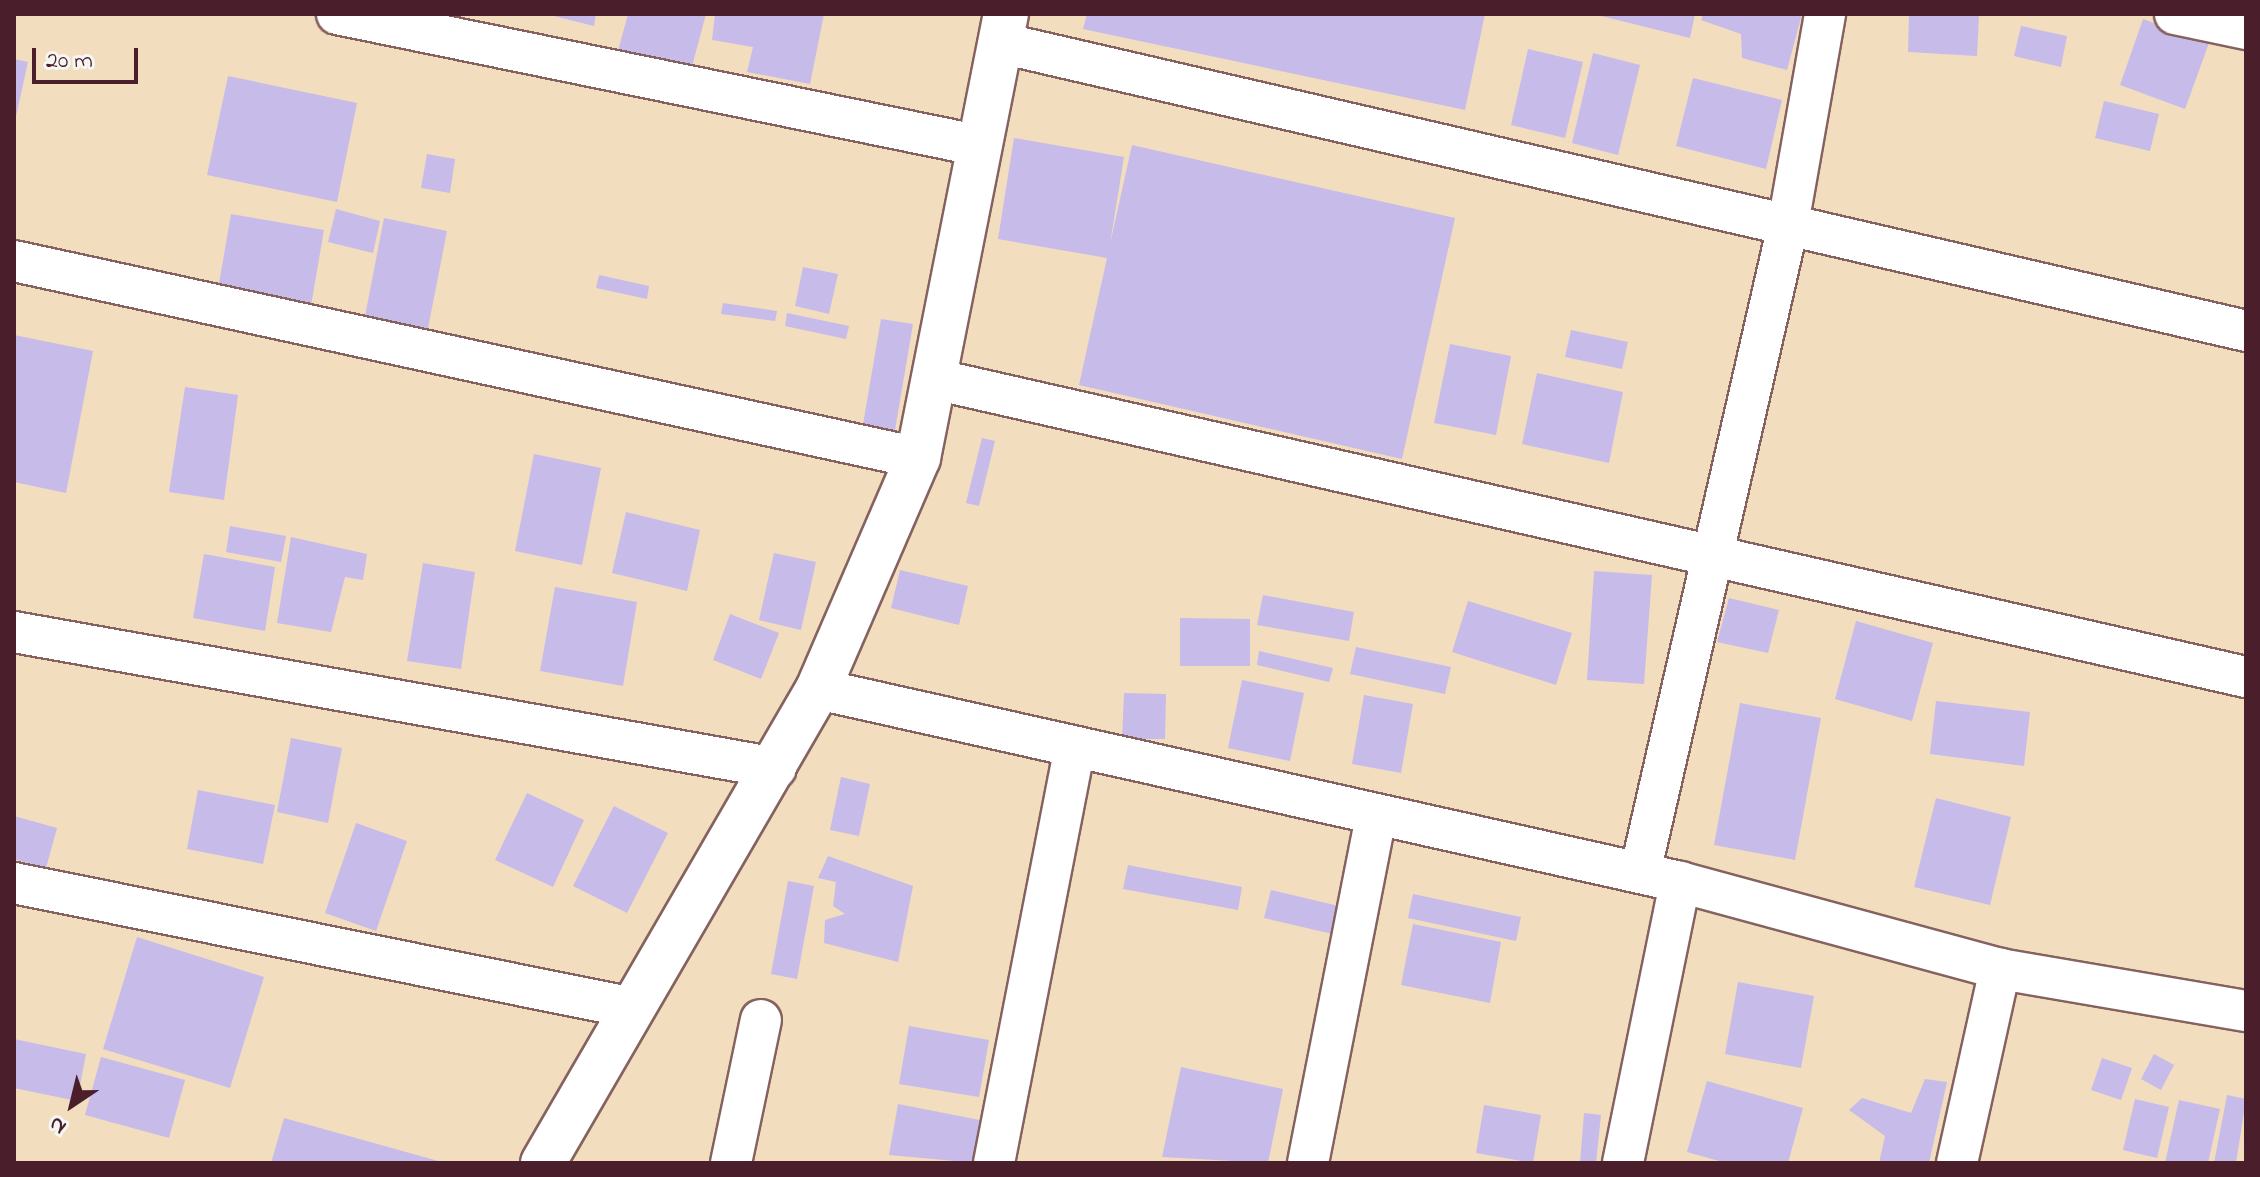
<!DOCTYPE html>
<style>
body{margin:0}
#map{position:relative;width:2260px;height:1177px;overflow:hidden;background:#f2ddbf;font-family:"Indie Flower",sans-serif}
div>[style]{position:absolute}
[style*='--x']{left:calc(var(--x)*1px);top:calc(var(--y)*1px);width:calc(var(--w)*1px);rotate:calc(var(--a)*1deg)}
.building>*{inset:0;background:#c7bbea}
.roads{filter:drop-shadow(2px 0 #85625f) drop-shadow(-2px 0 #85625f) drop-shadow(0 2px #85625f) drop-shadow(0 -2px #85625f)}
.street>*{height:40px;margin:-20px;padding:0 20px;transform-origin:20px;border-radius:20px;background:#fff}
.secondary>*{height:44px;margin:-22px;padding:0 22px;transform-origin:22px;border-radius:22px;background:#fff}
span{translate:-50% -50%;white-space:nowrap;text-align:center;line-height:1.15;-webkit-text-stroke:6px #f6f6f2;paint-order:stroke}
.frame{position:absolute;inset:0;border:16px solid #4a1f2b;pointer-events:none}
.north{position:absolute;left:32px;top:1065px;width:80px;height:80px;-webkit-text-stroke:6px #f6f6f2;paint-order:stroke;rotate:215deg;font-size:22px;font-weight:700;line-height:32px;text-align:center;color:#4a1f2b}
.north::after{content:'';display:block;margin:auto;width:28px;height:36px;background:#4a1f2b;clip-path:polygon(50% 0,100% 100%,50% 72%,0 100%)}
.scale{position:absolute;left:32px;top:48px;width:106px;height:36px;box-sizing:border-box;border:4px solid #4a1f2b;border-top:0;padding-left:10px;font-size:24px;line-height:28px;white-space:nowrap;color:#4a1f2b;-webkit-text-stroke:6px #f6f6f2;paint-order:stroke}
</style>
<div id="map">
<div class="building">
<div style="clip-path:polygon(546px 14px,596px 14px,594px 26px)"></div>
<div style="clip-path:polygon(628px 14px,706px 14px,691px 70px,618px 51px)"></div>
<div style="clip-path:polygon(715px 14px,824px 14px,810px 84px,747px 72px,753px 47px,712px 40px)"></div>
<div style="clip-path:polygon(1087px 14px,1485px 14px,1465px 110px,1083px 29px)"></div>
<div style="clip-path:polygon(1593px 14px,1695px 14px,1690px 38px)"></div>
<div style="clip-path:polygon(1703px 14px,1802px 14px,1787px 70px,1742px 58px,1741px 34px,1701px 20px)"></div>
<div style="clip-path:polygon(1909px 14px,1979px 14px,1977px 56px,1908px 52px)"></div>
<div style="clip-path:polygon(2143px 19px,2209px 43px,2185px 109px,2120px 85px)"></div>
<div style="clip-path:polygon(2021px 26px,2067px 36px,2061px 67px,2014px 56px)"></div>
<div style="clip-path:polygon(1528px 49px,1583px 62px,1565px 138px,1511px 125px)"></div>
<div style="clip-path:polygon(1593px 53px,1640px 65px,1618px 155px,1572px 143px)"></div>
<div style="clip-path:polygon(14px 59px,28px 62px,15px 121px,14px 121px)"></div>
<div style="clip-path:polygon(228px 76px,357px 103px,337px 202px,207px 175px)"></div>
<div style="clip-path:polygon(1693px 78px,1782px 100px,1766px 169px,1676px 146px)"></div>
<div style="clip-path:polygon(2104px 101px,2159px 114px,2150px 151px,2095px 138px)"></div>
<div style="clip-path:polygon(1014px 138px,1124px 157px,1110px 244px,1132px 145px,1455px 218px,1402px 459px,1079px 385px,1107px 258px,998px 239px)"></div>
<div style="clip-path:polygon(427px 154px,455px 159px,450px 193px,421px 188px)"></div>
<div style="clip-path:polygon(336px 209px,380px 221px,373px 253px,328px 242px)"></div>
<div style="clip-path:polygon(231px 214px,324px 230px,309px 317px,216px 301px)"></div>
<div style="clip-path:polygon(384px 218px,447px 231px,423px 354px,360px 342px)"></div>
<div style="clip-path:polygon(803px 267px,838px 274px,829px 314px,795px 306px)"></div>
<div style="clip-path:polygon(599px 275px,649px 286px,647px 299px,596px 288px)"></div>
<div style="clip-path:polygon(723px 303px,777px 311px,775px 321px,721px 314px)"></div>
<div style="clip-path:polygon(787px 313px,849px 326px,846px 339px,785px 326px)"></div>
<div style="clip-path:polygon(881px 319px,913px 324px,894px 436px,862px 430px)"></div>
<div style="clip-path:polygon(1571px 330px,1628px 342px,1622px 369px,1565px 357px)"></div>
<div style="clip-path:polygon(14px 335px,93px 351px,66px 493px,14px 482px)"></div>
<div style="clip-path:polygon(1450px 344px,1511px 356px,1496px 435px,1434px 423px)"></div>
<div style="clip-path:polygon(1537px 373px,1623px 392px,1609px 463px,1522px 444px)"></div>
<div style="clip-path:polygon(185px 387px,238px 395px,224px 500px,169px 492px)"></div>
<div style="clip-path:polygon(982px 438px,995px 441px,979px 506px,966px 503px)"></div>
<div style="clip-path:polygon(534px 454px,601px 468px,582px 565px,515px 551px)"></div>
<div style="clip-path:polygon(626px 512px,700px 530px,687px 591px,612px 573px)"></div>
<div style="clip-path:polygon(230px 526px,286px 536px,281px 562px,226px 552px)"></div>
<div style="clip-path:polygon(291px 537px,367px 554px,363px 580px,345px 577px,331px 632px,277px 623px)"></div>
<div style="clip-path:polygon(774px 553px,816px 562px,801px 630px,759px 620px)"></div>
<div style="clip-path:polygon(204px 554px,275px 567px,265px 631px,193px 618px)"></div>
<div style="clip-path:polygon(423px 563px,475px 572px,461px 669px,407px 661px)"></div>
<div style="clip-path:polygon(900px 570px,968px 586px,959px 625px,891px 608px)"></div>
<div style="clip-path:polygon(1594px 571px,1652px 575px,1644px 684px,1587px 680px)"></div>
<div style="clip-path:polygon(555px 587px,637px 602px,623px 686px,540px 671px)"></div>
<div style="clip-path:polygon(1263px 595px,1354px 612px,1349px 641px,1257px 625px)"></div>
<div style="clip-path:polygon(1729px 598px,1779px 610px,1768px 653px,1717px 642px)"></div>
<div style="clip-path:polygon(1468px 601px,1572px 633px,1556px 685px,1452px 652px)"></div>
<div style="clip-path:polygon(730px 614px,779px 633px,761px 679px,713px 660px)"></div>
<div style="clip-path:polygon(1180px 618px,1250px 619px,1250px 666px,1180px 666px)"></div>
<div style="clip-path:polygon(1856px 621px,1933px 643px,1912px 721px,1835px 699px)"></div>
<div style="clip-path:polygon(1356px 647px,1451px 667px,1445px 694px,1350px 674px)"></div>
<div style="clip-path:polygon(1259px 651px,1333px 668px,1329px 682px,1257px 665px)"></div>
<div style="clip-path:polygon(1242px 680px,1304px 693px,1290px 761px,1228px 748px)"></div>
<div style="clip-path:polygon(1124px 693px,1166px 694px,1165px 739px,1122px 739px)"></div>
<div style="clip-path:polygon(1364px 695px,1413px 704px,1401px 773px,1352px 764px)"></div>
<div style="clip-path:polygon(1936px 701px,2030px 712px,2024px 766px,1930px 754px)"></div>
<div style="clip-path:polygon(1740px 703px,1821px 718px,1795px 860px,1714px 845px)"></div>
<div style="clip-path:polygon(291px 738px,342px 748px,328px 823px,277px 812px)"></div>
<div style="clip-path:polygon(841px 777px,870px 784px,859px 836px,830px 830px)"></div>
<div style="clip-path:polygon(198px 790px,275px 805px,263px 864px,187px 849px)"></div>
<div style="clip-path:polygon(527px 793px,584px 820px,553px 887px,495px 860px)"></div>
<div style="clip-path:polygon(1936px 798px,2011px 817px,1990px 905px,1914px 887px)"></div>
<div style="clip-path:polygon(614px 806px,668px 833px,627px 913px,573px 886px)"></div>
<div style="clip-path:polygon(14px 816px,57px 828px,46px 868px,14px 859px)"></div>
<div style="clip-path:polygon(356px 823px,407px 841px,376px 931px,325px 913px)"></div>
<div style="clip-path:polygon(828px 856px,913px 886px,898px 962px,824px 943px,825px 920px,845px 914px,833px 906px,836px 882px,818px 878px)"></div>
<div style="clip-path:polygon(1128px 865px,1242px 887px,1238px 910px,1123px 889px)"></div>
<div style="clip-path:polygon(788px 881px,814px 886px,797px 979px,771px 974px)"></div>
<div style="clip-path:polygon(1271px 890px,1343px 907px,1337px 935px,1264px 918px)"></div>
<div style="clip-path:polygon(1413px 894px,1521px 917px,1516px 941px,1408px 918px)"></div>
<div style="clip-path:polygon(1413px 924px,1501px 942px,1490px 1003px,1401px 985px)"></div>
<div style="clip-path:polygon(137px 937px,264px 977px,230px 1088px,103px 1049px)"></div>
<div style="clip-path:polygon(1738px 982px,1814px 996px,1801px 1068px,1725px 1054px)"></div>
<div style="clip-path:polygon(909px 1026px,989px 1040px,979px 1097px,899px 1084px)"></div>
<div style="clip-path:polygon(14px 1039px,86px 1054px,77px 1101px,14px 1088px)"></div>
<div style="clip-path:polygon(2154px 1054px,2174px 1065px,2161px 1090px,2141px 1079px)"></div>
<div style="clip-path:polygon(101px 1057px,185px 1080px,169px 1138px,85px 1115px)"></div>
<div style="clip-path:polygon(2102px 1058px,2132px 1068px,2121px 1100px,2091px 1090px)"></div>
<div style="clip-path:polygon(1181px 1067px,1283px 1089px,1268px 1163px,1162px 1157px)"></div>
<div style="clip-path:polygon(1925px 1079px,1947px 1082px,1929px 1163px,1879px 1163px,1885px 1136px,1849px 1110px,1862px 1098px,1911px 1113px)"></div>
<div style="clip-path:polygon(1707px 1081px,1803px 1108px,1788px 1163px,1726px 1163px,1687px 1152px)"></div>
<div style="clip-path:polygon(2227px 1095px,2246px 1099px,2236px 1163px,2214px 1163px)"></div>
<div style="clip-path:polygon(2135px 1099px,2169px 1107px,2157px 1158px,2123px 1150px)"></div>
<div style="clip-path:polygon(2179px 1100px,2220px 1109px,2208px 1163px,2165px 1163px)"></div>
<div style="clip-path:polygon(898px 1104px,985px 1121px,977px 1163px,889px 1155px)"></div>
<div style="clip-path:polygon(1484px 1105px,1541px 1115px,1533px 1163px,1476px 1153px)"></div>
<div style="clip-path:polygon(1584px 1113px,1601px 1115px,1596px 1163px,1580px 1163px)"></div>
<div style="clip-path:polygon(284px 1118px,442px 1162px,442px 1163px,271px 1163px)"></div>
</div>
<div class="roads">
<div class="street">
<div style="--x:337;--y:14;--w:657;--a:11.58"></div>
<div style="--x:2175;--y:14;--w:73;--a:11.9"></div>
<div style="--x:1001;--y:43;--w:1278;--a:13.02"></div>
<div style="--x:14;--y:261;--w:925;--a:12.29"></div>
<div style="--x:934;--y:379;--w:1345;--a:12.8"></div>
<div style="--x:14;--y:632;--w:774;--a:10.12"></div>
<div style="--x:818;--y:689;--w:883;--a:12.62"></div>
<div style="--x:1680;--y:882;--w:332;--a:15.2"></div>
<div style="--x:2000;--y:969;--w:250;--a:9.7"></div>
<div style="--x:1640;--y:873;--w:660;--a:-77.12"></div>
<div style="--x:1787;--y:230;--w:219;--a:-80"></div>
<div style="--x:14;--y:883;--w:626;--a:11.42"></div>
<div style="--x:731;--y:1163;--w:146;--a:-78.2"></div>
<div style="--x:994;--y:1163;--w:420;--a:-79"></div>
<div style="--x:1308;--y:1163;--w:353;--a:-78.9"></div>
<div style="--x:1623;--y:1163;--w:287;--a:-78.5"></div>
<div style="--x:1957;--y:1163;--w:199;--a:-77.5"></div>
</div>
<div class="secondary">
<div style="--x:543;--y:1163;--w:548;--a:-59.88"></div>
<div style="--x:818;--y:689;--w:252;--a:-66.6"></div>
<div style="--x:918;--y:458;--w:453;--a:-78.8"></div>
</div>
</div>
<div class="frame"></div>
<div class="north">N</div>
<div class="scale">20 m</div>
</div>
